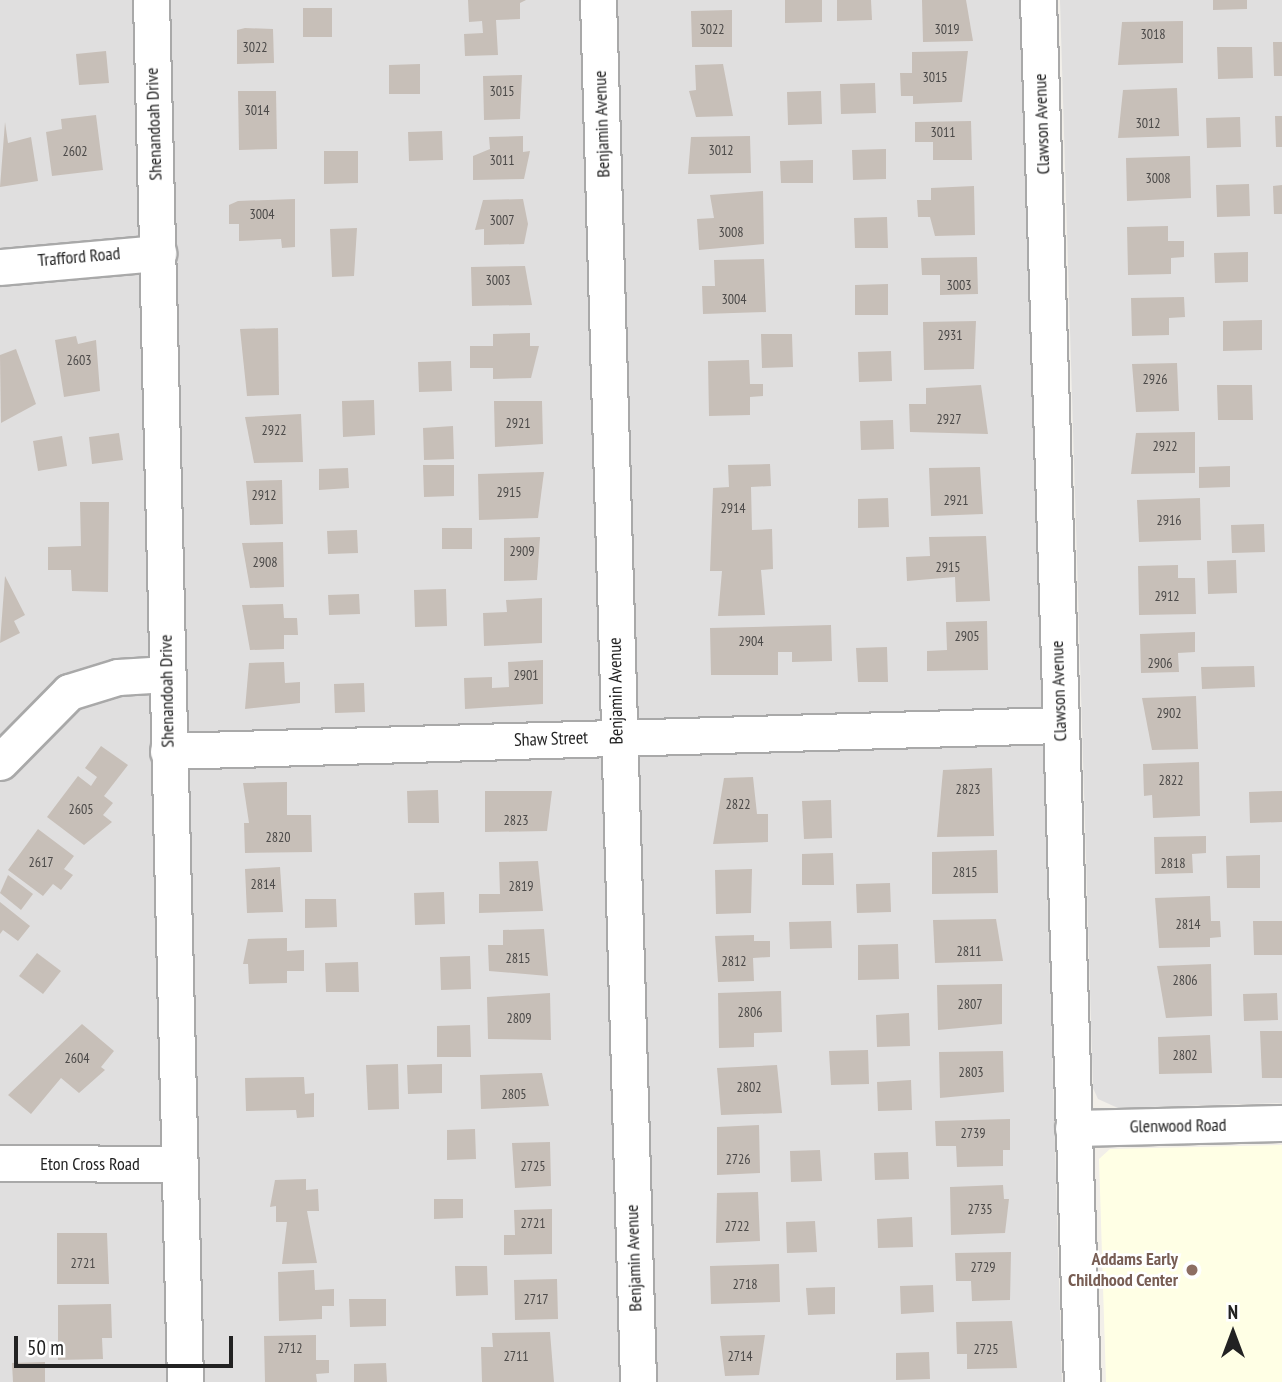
<!DOCTYPE html>
<style>
body{margin:0}
#map{position:relative;width:1282px;height:1382px;overflow:hidden;background:#f2efe9;font-family:"PT Sans Narrow",sans-serif}
div>[style]{position:absolute}
[style*='--x']{left:calc(var(--x)*1px);top:calc(var(--y)*1px);width:calc(var(--w)*1px);rotate:calc(var(--a)*1deg)}
.residential>*{inset:0;background:#e0dfdf}
.education>*{inset:0;background:#ffffe5}
.building>*{inset:0;background:#c7bfb8}
.roads{filter:drop-shadow(2px 0 #a9a9a9) drop-shadow(-2px 0 #a9a9a9) drop-shadow(0 2px #a9a9a9) drop-shadow(0 -2px #a9a9a9)}
.minor>*{height:35px;margin:-17.5px;padding:0 17.5px;transform-origin:17.5px;border-radius:17.5px;background:#fff}
.dots>*{width:19px;height:19px;translate:-50% -50%;box-sizing:border-box;border:4px solid #fff;border-radius:50%}
span{translate:-50% -50%;white-space:nowrap;text-align:center;line-height:1.15;-webkit-text-stroke:5px #fff;paint-order:stroke}
.number-label{font-size:14px;color:#4b4948}
.number-label span{-webkit-text-stroke-width:0}
.street-label{font-size:18px;color:#222}
.education-label{font-size:18px;color:#785e54;font-weight:700}
.right{translate:-100% -50%;text-align:right}
.north{position:absolute;left:1198px;top:1298px;width:70px;height:70px;-webkit-text-stroke:5px #fff;paint-order:stroke;rotate:0deg;font-size:19px;font-weight:700;line-height:28px;text-align:center;color:#222}
.north::after{content:'';display:block;margin:auto;width:24px;height:32px;background:#222;clip-path:polygon(50% 0,100% 100%,50% 72%,0 100%)}
.scale{position:absolute;left:14px;top:1336px;width:219px;height:32px;box-sizing:border-box;border:4px solid #222;border-top:0;padding-left:9px;font-size:21px;line-height:24px;white-space:nowrap;color:#222;-webkit-text-stroke:5px #fff;paint-order:stroke}
</style>
<div id="map">
<div class="residential">
<div style="clip-path:polygon(0 0,1021px 0,1062px 1382px,0 1382px)"></div>
<div style="clip-path:polygon(1060px 0,1282px 0,1282px 1103px,1118px 1108px,1098px 1099px,1093px 1088px)"></div>
</div>
<div class="education">
<div style="clip-path:polygon(1282px 1145px,1282px 1382px,1106px 1382px,1099px 1159px,1110px 1149px)"></div>
</div>
<div class="building">
<div style="clip-path:polygon(468px 0,526px 0,520px 3px,520px 19px,496px 20px,498px 55px,465px 56px,464px 34px,483px 33px,482px 21px,469px 22px)"></div>
<div style="clip-path:polygon(785px 0,822px 0,822px 22px,785px 23px)"></div>
<div style="clip-path:polygon(837px 0,871px 0,872px 20px,837px 21px)"></div>
<div style="clip-path:polygon(922px 0,966px 0,973px 41px,923px 42px)"></div>
<div style="clip-path:polygon(1213px 0,1247px 0,1247px 9px,1213px 10px)"></div>
<div style="clip-path:polygon(303px 8px,332px 8px,332px 37px,303px 37px)"></div>
<div style="clip-path:polygon(732px 10px,732px 47px,692px 47px,691px 11px)"></div>
<div style="clip-path:polygon(1183px 21px,1183px 63px,1118px 65px,1122px 22px)"></div>
<div style="clip-path:polygon(245px 28px,273px 29px,274px 63px,237px 64px,237px 30px)"></div>
<div style="clip-path:polygon(1273px 42px,1282px 42px,1282px 76px,1274px 76px)"></div>
<div style="clip-path:polygon(1217px 47px,1252px 47px,1253px 78px,1218px 79px)"></div>
<div style="clip-path:polygon(106px 51px,109px 83px,79px 85px,76px 54px)"></div>
<div style="clip-path:polygon(968px 51px,962px 102px,913px 104px,913px 96px,901px 96px,900px 73px,912px 73px,912px 52px)"></div>
<div style="clip-path:polygon(420px 64px,420px 94px,389px 94px,389px 65px)"></div>
<div style="clip-path:polygon(723px 64px,733px 116px,696px 117px,689px 91px,696px 90px,695px 65px)"></div>
<div style="clip-path:polygon(522px 75px,520px 119px,484px 120px,483px 76px)"></div>
<div style="clip-path:polygon(875px 83px,876px 113px,841px 114px,840px 84px)"></div>
<div style="clip-path:polygon(1177px 88px,1179px 136px,1118px 138px,1123px 90px)"></div>
<div style="clip-path:polygon(238px 91px,276px 91px,277px 149px,239px 150px)"></div>
<div style="clip-path:polygon(821px 91px,822px 124px,788px 125px,787px 92px)"></div>
<div style="clip-path:polygon(96px 115px,103px 170px,52px 176px,46px 132px,62px 129px,61px 119px)"></div>
<div style="clip-path:polygon(1275px 116px,1282px 116px,1282px 147px,1276px 147px)"></div>
<div style="clip-path:polygon(1240px 117px,1241px 147px,1207px 148px,1206px 118px)"></div>
<div style="clip-path:polygon(971px 121px,972px 160px,933px 160px,933px 142px,915px 142px,915px 122px)"></div>
<div style="clip-path:polygon(5px 122px,8px 143px,31px 137px,38px 181px,0 187px)"></div>
<div style="clip-path:polygon(442px 131px,443px 160px,409px 161px,408px 132px)"></div>
<div style="clip-path:polygon(523px 136px,523px 152px,530px 151px,524px 179px,473px 180px,473px 156px,490px 149px,489px 137px)"></div>
<div style="clip-path:polygon(750px 136px,751px 173px,688px 174px,691px 137px)"></div>
<div style="clip-path:polygon(886px 149px,886px 179px,853px 180px,852px 150px)"></div>
<div style="clip-path:polygon(324px 151px,358px 151px,358px 183px,324px 184px)"></div>
<div style="clip-path:polygon(1190px 156px,1191px 198px,1127px 201px,1126px 158px)"></div>
<div style="clip-path:polygon(813px 160px,813px 183px,781px 183px,780px 161px)"></div>
<div style="clip-path:polygon(1249px 184px,1250px 216px,1217px 217px,1216px 185px)"></div>
<div style="clip-path:polygon(1282px 185px,1282px 214px,1274px 214px,1273px 186px)"></div>
<div style="clip-path:polygon(974px 186px,975px 235px,935px 236px,930px 217px,918px 217px,917px 200px,931px 200px,931px 188px)"></div>
<div style="clip-path:polygon(763px 191px,764px 244px,699px 250px,697px 219px,714px 218px,710px 195px)"></div>
<div style="clip-path:polygon(295px 199px,295px 247px,282px 248px,281px 239px,239px 241px,239px 224px,229px 224px,229px 205px,238px 201px)"></div>
<div style="clip-path:polygon(523px 199px,528px 224px,524px 244px,484px 245px,484px 229px,475px 230px,483px 200px)"></div>
<div style="clip-path:polygon(887px 217px,888px 248px,855px 248px,854px 218px)"></div>
<div style="clip-path:polygon(1168px 226px,1168px 241px,1184px 241px,1184px 257px,1171px 258px,1171px 274px,1128px 275px,1127px 227px)"></div>
<div style="clip-path:polygon(357px 228px,354px 276px,332px 277px,330px 229px)"></div>
<div style="clip-path:polygon(1248px 252px,1248px 282px,1215px 283px,1214px 253px)"></div>
<div style="clip-path:polygon(977px 257px,978px 294px,940px 295px,940px 275px,922px 275px,921px 258px)"></div>
<div style="clip-path:polygon(764px 259px,766px 312px,703px 314px,702px 286px,715px 286px,714px 260px)"></div>
<div style="clip-path:polygon(525px 266px,532px 305px,472px 306px,471px 267px)"></div>
<div style="clip-path:polygon(888px 284px,888px 315px,855px 315px,855px 285px)"></div>
<div style="clip-path:polygon(1184px 297px,1185px 317px,1169px 318px,1169px 335px,1132px 336px,1131px 298px)"></div>
<div style="clip-path:polygon(1262px 320px,1262px 350px,1223px 351px,1223px 321px)"></div>
<div style="clip-path:polygon(976px 321px,974px 369px,924px 370px,923px 322px)"></div>
<div style="clip-path:polygon(278px 328px,279px 395px,247px 396px,240px 329px)"></div>
<div style="clip-path:polygon(530px 333px,530px 346px,539px 346px,531px 378px,493px 379px,493px 368px,470px 368px,470px 346px,493px 346px,493px 334px)"></div>
<div style="clip-path:polygon(761px 334px,792px 334px,793px 367px,762px 368px)"></div>
<div style="clip-path:polygon(76px 336px,78px 344px,96px 340px,100px 391px,64px 397px,55px 340px)"></div>
<div style="clip-path:polygon(16px 349px,36px 404px,1px 423px,0 355px)"></div>
<div style="clip-path:polygon(891px 351px,892px 381px,859px 382px,858px 352px)"></div>
<div style="clip-path:polygon(749px 360px,750px 384px,763px 384px,763px 396px,750px 397px,750px 415px,709px 416px,708px 361px)"></div>
<div style="clip-path:polygon(451px 361px,452px 391px,419px 392px,418px 362px)"></div>
<div style="clip-path:polygon(1177px 363px,1179px 411px,1136px 412px,1132px 364px)"></div>
<div style="clip-path:polygon(981px 385px,988px 434px,910px 432px,909px 404px,926px 404px,926px 388px)"></div>
<div style="clip-path:polygon(1217px 385px,1252px 385px,1253px 420px,1218px 420px)"></div>
<div style="clip-path:polygon(374px 400px,375px 435px,343px 437px,342px 401px)"></div>
<div style="clip-path:polygon(494px 401px,542px 401px,543px 444px,495px 447px)"></div>
<div style="clip-path:polygon(301px 414px,303px 462px,254px 463px,245px 417px)"></div>
<div style="clip-path:polygon(893px 420px,894px 449px,861px 450px,860px 421px)"></div>
<div style="clip-path:polygon(453px 426px,454px 459px,424px 460px,423px 428px)"></div>
<div style="clip-path:polygon(1195px 432px,1195px 473px,1131px 474px,1136px 433px)"></div>
<div style="clip-path:polygon(119px 433px,123px 460px,92px 464px,89px 437px)"></div>
<div style="clip-path:polygon(62px 436px,67px 466px,38px 471px,33px 441px)"></div>
<div style="clip-path:polygon(770px 464px,771px 486px,751px 487px,752px 530px,772px 529px,773px 569px,761px 570px,765px 615px,718px 616px,722px 571px,710px 571px,713px 488px,729px 487px,728px 465px)"></div>
<div style="clip-path:polygon(423px 465px,454px 465px,454px 496px,424px 497px)"></div>
<div style="clip-path:polygon(1230px 466px,1230px 487px,1199px 488px,1199px 467px)"></div>
<div style="clip-path:polygon(980px 467px,983px 514px,931px 516px,929px 468px)"></div>
<div style="clip-path:polygon(348px 468px,349px 488px,319px 490px,319px 469px)"></div>
<div style="clip-path:polygon(544px 472px,538px 518px,479px 520px,478px 474px)"></div>
<div style="clip-path:polygon(282px 480px,283px 524px,250px 525px,246px 481px)"></div>
<div style="clip-path:polygon(888px 498px,889px 527px,858px 528px,858px 499px)"></div>
<div style="clip-path:polygon(1200px 498px,1201px 540px,1139px 542px,1137px 500px)"></div>
<div style="clip-path:polygon(80px 502px,109px 502px,108px 592px,72px 591px,71px 570px,48px 570px,48px 547px,81px 546px)"></div>
<div style="clip-path:polygon(1264px 524px,1265px 552px,1232px 553px,1231px 525px)"></div>
<div style="clip-path:polygon(442px 528px,472px 528px,472px 549px,442px 549px)"></div>
<div style="clip-path:polygon(357px 530px,358px 553px,328px 554px,327px 531px)"></div>
<div style="clip-path:polygon(986px 536px,990px 601px,956px 602px,955px 577px,907px 581px,906px 557px,930px 556px,929px 537px)"></div>
<div style="clip-path:polygon(540px 537px,537px 580px,504px 581px,504px 538px)"></div>
<div style="clip-path:polygon(283px 542px,284px 587px,250px 588px,242px 543px)"></div>
<div style="clip-path:polygon(1236px 560px,1237px 593px,1208px 594px,1207px 561px)"></div>
<div style="clip-path:polygon(1178px 565px,1178px 578px,1195px 578px,1196px 614px,1139px 615px,1138px 566px)"></div>
<div style="clip-path:polygon(5px 576px,25px 615px,14px 621px,20px 633px,0 643px)"></div>
<div style="clip-path:polygon(446px 589px,447px 626px,415px 627px,414px 590px)"></div>
<div style="clip-path:polygon(359px 594px,360px 614px,329px 615px,328px 595px)"></div>
<div style="clip-path:polygon(542px 598px,542px 643px,484px 646px,483px 613px,507px 612px,506px 600px)"></div>
<div style="clip-path:polygon(283px 604px,284px 618px,297px 618px,298px 635px,284px 635px,284px 649px,250px 650px,242px 605px)"></div>
<div style="clip-path:polygon(987px 621px,988px 670px,927px 671px,927px 651px,947px 650px,946px 622px)"></div>
<div style="clip-path:polygon(831px 625px,832px 661px,792px 662px,792px 652px,778px 652px,778px 675px,711px 675px,710px 628px)"></div>
<div style="clip-path:polygon(1195px 632px,1195px 652px,1178px 653px,1179px 672px,1141px 673px,1140px 634px)"></div>
<div style="clip-path:polygon(887px 647px,888px 682px,858px 682px,856px 648px)"></div>
<div style="clip-path:polygon(543px 660px,543px 704px,465px 709px,464px 678px,492px 677px,492px 688px,509px 687px,508px 662px)"></div>
<div style="clip-path:polygon(284px 662px,285px 683px,300px 682px,300px 703px,245px 709px,249px 663px)"></div>
<div style="clip-path:polygon(1254px 666px,1255px 687px,1202px 689px,1201px 667px)"></div>
<div style="clip-path:polygon(364px 683px,365px 712px,335px 713px,334px 684px)"></div>
<div style="clip-path:polygon(1196px 696px,1198px 749px,1152px 750px,1142px 698px)"></div>
<div style="clip-path:polygon(101px 746px,128px 765px,104px 796px,113px 803px,103px 815px,112px 822px,84px 845px,47px 817px,78px 776px,91px 786px,97px 777px,85px 768px)"></div>
<div style="clip-path:polygon(1199px 762px,1200px 816px,1153px 818px,1152px 795px,1144px 796px,1143px 764px)"></div>
<div style="clip-path:polygon(992px 768px,994px 836px,937px 837px,943px 770px)"></div>
<div style="clip-path:polygon(753px 777px,757px 814px,768px 814px,768px 842px,713px 844px,724px 778px)"></div>
<div style="clip-path:polygon(287px 782px,287px 815px,311px 815px,312px 852px,245px 853px,244px 823px,249px 823px,243px 783px)"></div>
<div style="clip-path:polygon(438px 790px,439px 823px,408px 823px,407px 791px)"></div>
<div style="clip-path:polygon(485px 791px,552px 791px,547px 831px,485px 832px)"></div>
<div style="clip-path:polygon(1282px 791px,1282px 822px,1250px 823px,1249px 792px)"></div>
<div style="clip-path:polygon(831px 800px,832px 838px,804px 839px,802px 801px)"></div>
<div style="clip-path:polygon(38px 829px,74px 856px,64px 869px,73px 875px,61px 890px,53px 884px,43px 896px,8px 870px)"></div>
<div style="clip-path:polygon(1206px 836px,1206px 853px,1192px 854px,1193px 873px,1155px 874px,1154px 837px)"></div>
<div style="clip-path:polygon(997px 850px,998px 893px,932px 894px,932px 852px)"></div>
<div style="clip-path:polygon(833px 853px,834px 885px,802px 885px,802px 854px)"></div>
<div style="clip-path:polygon(1260px 855px,1260px 888px,1227px 888px,1226px 856px)"></div>
<div style="clip-path:polygon(538px 861px,543px 911px,479px 913px,479px 894px,500px 894px,499px 862px)"></div>
<div style="clip-path:polygon(280px 867px,283px 912px,247px 913px,245px 869px)"></div>
<div style="clip-path:polygon(752px 869px,751px 913px,716px 914px,715px 870px)"></div>
<div style="clip-path:polygon(8px 875px,33px 894px,21px 910px,0 893px)"></div>
<div style="clip-path:polygon(890px 883px,891px 912px,857px 913px,856px 884px)"></div>
<div style="clip-path:polygon(444px 892px,445px 924px,415px 925px,414px 893px)"></div>
<div style="clip-path:polygon(1210px 896px,1211px 921px,1220px 921px,1221px 937px,1210px 938px,1210px 947px,1159px 948px,1155px 898px)"></div>
<div style="clip-path:polygon(305px 899px,336px 899px,337px 927px,305px 928px)"></div>
<div style="clip-path:polygon(0 902px,30px 926px,18px 941px,3px 930px,0 934px)"></div>
<div style="clip-path:polygon(996px 919px,1003px 961px,935px 963px,933px 920px)"></div>
<div style="clip-path:polygon(831px 921px,832px 948px,790px 949px,789px 922px)"></div>
<div style="clip-path:polygon(1253px 921px,1282px 921px,1282px 955px,1254px 955px)"></div>
<div style="clip-path:polygon(544px 929px,548px 976px,489px 971px,488px 945px,503px 945px,503px 930px)"></div>
<div style="clip-path:polygon(754px 935px,754px 941px,770px 941px,770px 957px,753px 958px,754px 981px,718px 982px,715px 936px)"></div>
<div style="clip-path:polygon(287px 938px,287px 951px,304px 950px,304px 971px,287px 971px,287px 983px,249px 984px,248px 964px,243px 964px,248px 939px)"></div>
<div style="clip-path:polygon(898px 944px,899px 979px,858px 980px,858px 945px)"></div>
<div style="clip-path:polygon(37px 953px,61px 971px,43px 994px,19px 976px)"></div>
<div style="clip-path:polygon(470px 956px,471px 989px,441px 990px,440px 957px)"></div>
<div style="clip-path:polygon(358px 962px,359px 992px,326px 992px,325px 963px)"></div>
<div style="clip-path:polygon(1211px 964px,1212px 1016px,1166px 1018px,1157px 966px)"></div>
<div style="clip-path:polygon(1002px 984px,1002px 1024px,938px 1030px,937px 985px)"></div>
<div style="clip-path:polygon(781px 991px,782px 1032px,754px 1033px,754px 1047px,719px 1048px,718px 993px)"></div>
<div style="clip-path:polygon(550px 993px,551px 1040px,488px 1039px,487px 997px)"></div>
<div style="clip-path:polygon(1277px 993px,1278px 1020px,1244px 1021px,1243px 994px)"></div>
<div style="clip-path:polygon(909px 1013px,910px 1046px,877px 1047px,876px 1015px)"></div>
<div style="clip-path:polygon(82px 1024px,114px 1051px,101px 1067px,105px 1070px,79px 1093px,61px 1078px,31px 1114px,8px 1095px)"></div>
<div style="clip-path:polygon(470px 1025px,471px 1057px,437px 1057px,437px 1026px)"></div>
<div style="clip-path:polygon(1260px 1031px,1282px 1031px,1282px 1078px,1262px 1078px)"></div>
<div style="clip-path:polygon(1210px 1035px,1212px 1073px,1159px 1074px,1158px 1037px)"></div>
<div style="clip-path:polygon(868px 1050px,869px 1084px,831px 1085px,829px 1051px)"></div>
<div style="clip-path:polygon(1003px 1051px,1004px 1092px,940px 1098px,939px 1052px)"></div>
<div style="clip-path:polygon(398px 1064px,399px 1109px,368px 1110px,366px 1065px)"></div>
<div style="clip-path:polygon(442px 1064px,442px 1093px,408px 1094px,407px 1065px)"></div>
<div style="clip-path:polygon(777px 1065px,782px 1113px,721px 1115px,717px 1068px)"></div>
<div style="clip-path:polygon(542px 1073px,549px 1106px,481px 1109px,480px 1075px)"></div>
<div style="clip-path:polygon(304px 1077px,305px 1094px,314px 1093px,314px 1117px,297px 1118px,296px 1110px,246px 1111px,245px 1078px)"></div>
<div style="clip-path:polygon(911px 1080px,912px 1110px,878px 1111px,877px 1082px)"></div>
<div style="clip-path:polygon(1010px 1119px,1010px 1150px,1003px 1150px,1003px 1166px,957px 1167px,956px 1146px,936px 1146px,935px 1121px)"></div>
<div style="clip-path:polygon(759px 1125px,760px 1173px,717px 1175px,717px 1127px)"></div>
<div style="clip-path:polygon(475px 1129px,476px 1159px,447px 1160px,447px 1130px)"></div>
<div style="clip-path:polygon(550px 1142px,551px 1186px,515px 1188px,512px 1143px)"></div>
<div style="clip-path:polygon(820px 1150px,822px 1181px,791px 1182px,790px 1151px)"></div>
<div style="clip-path:polygon(908px 1152px,909px 1179px,875px 1180px,874px 1153px)"></div>
<div style="clip-path:polygon(306px 1179px,306px 1190px,318px 1189px,319px 1211px,307px 1211px,317px 1263px,282px 1264px,287px 1222px,276px 1222px,276px 1206px,270px 1207px,275px 1180px)"></div>
<div style="clip-path:polygon(1003px 1185px,1004px 1199px,1009px 1199px,1005px 1233px,951px 1235px,950px 1187px)"></div>
<div style="clip-path:polygon(758px 1192px,760px 1241px,716px 1243px,717px 1193px)"></div>
<div style="clip-path:polygon(434px 1199px,463px 1199px,463px 1218px,434px 1219px)"></div>
<div style="clip-path:polygon(552px 1209px,552px 1254px,504px 1255px,504px 1235px,515px 1235px,514px 1210px)"></div>
<div style="clip-path:polygon(912px 1217px,913px 1247px,878px 1248px,877px 1219px)"></div>
<div style="clip-path:polygon(815px 1221px,817px 1252px,787px 1253px,786px 1222px)"></div>
<div style="clip-path:polygon(57px 1233px,107px 1233px,109px 1284px,57px 1284px)"></div>
<div style="clip-path:polygon(1011px 1252px,1010px 1300px,972px 1301px,971px 1281px,956px 1281px,955px 1253px)"></div>
<div style="clip-path:polygon(779px 1264px,780px 1302px,711px 1304px,710px 1266px)"></div>
<div style="clip-path:polygon(455px 1266px,487px 1266px,488px 1295px,456px 1296px)"></div>
<div style="clip-path:polygon(314px 1270px,315px 1290px,334px 1289px,334px 1306px,322px 1306px,322px 1319px,279px 1321px,278px 1272px)"></div>
<div style="clip-path:polygon(557px 1279px,558px 1319px,515px 1320px,514px 1280px)"></div>
<div style="clip-path:polygon(933px 1285px,934px 1312px,901px 1314px,900px 1286px)"></div>
<div style="clip-path:polygon(835px 1287px,835px 1314px,808px 1315px,806px 1288px)"></div>
<div style="clip-path:polygon(349px 1299px,386px 1299px,386px 1326px,350px 1327px)"></div>
<div style="clip-path:polygon(111px 1304px,112px 1338px,102px 1338px,103px 1359px,58px 1360px,58px 1305px)"></div>
<div style="clip-path:polygon(1012px 1321px,1017px 1368px,967px 1369px,967px 1354px,957px 1354px,956px 1322px)"></div>
<div style="clip-path:polygon(550px 1332px,554px 1382px,482px 1382px,481px 1347px,493px 1347px,492px 1333px)"></div>
<div style="clip-path:polygon(316px 1335px,316px 1360px,329px 1360px,329px 1373px,316px 1374px,317px 1382px,265px 1382px,264px 1336px)"></div>
<div style="clip-path:polygon(765px 1335px,759px 1375px,725px 1376px,720px 1336px)"></div>
<div style="clip-path:polygon(929px 1352px,930px 1379px,896px 1380px,896px 1353px)"></div>
<div style="clip-path:polygon(45px 1362px,45px 1382px,13px 1382px,12px 1363px)"></div>
<div style="clip-path:polygon(386px 1363px,387px 1382px,354px 1382px,354px 1364px)"></div>
</div>
<div class="roads">
<div class="minor">
<div style="--x:151;--y:0;--w:1382;--a:88.59"></div>
<div style="--x:598;--y:0;--w:1383;--a:88.34"></div>
<div style="--x:1038;--y:0;--w:1383;--a:88.18"></div>
<div style="--x:0;--y:267;--w:159;--a:-5.1"></div>
<div style="--x:168;--y:751;--w:892;--a:-1.67"></div>
<div style="--x:0;--y:762;--w:98;--a:-45.4"></div>
<div style="--x:69;--y:692;--w:51;--a:-17"></div>
<div style="--x:118;--y:677;--w:49;--a:-3.5"></div>
<div style="--x:1073;--y:1128;--w:209;--a:-1.4"></div>
<div style="--x:0;--y:1163;--w:179;--a:0.3"></div>
</div>
</div>
<div class="dots">
<div style="left:1192px;top:1270px;background:#8d6e63"></div>
</div>
<div class="number-label">
<span style="left:712px;top:29px">3022</span>
<span style="left:947px;top:29px">3019</span>
<span style="left:1153px;top:34px">3018</span>
<span style="left:255px;top:47px">3022</span>
<span style="left:935px;top:77px">3015</span>
<span style="left:502px;top:91px">3015</span>
<span style="left:257px;top:110px">3014</span>
<span style="left:1148px;top:123px">3012</span>
<span style="left:943px;top:132px">3011</span>
<span style="left:721px;top:150px">3012</span>
<span style="left:75px;top:151px">2602</span>
<span style="left:502px;top:160px">3011</span>
<span style="left:1158px;top:178px">3008</span>
<span style="left:262px;top:214px">3004</span>
<span style="left:502px;top:220px">3007</span>
<span style="left:731px;top:232px">3008</span>
<span style="left:498px;top:280px">3003</span>
<span style="left:959px;top:285px">3003</span>
<span style="left:734px;top:299px">3004</span>
<span style="left:950px;top:335px">2931</span>
<span style="left:79px;top:360px">2603</span>
<span style="left:1155px;top:379px">2926</span>
<span style="left:949px;top:419px">2927</span>
<span style="left:518px;top:423px">2921</span>
<span style="left:274px;top:430px">2922</span>
<span style="left:1165px;top:446px">2922</span>
<span style="left:509px;top:492px">2915</span>
<span style="left:264px;top:495px">2912</span>
<span style="left:956px;top:500px">2921</span>
<span style="left:733px;top:508px">2914</span>
<span style="left:1169px;top:520px">2916</span>
<span style="left:522px;top:551px">2909</span>
<span style="left:265px;top:562px">2908</span>
<span style="left:948px;top:567px">2915</span>
<span style="left:1167px;top:596px">2912</span>
<span style="left:967px;top:636px">2905</span>
<span style="left:751px;top:641px">2904</span>
<span style="left:1160px;top:663px">2906</span>
<span style="left:526px;top:675px">2901</span>
<span style="left:1169px;top:713px">2902</span>
<span style="left:1171px;top:780px">2822</span>
<span style="left:968px;top:789px">2823</span>
<span style="left:738px;top:804px">2822</span>
<span style="left:81px;top:809px">2605</span>
<span style="left:516px;top:820px">2823</span>
<span style="left:278px;top:837px">2820</span>
<span style="left:41px;top:862px">2617</span>
<span style="left:1173px;top:863px">2818</span>
<span style="left:965px;top:872px">2815</span>
<span style="left:263px;top:884px">2814</span>
<span style="left:521px;top:886px">2819</span>
<span style="left:1188px;top:924px">2814</span>
<span style="left:969px;top:951px">2811</span>
<span style="left:518px;top:958px">2815</span>
<span style="left:734px;top:961px">2812</span>
<span style="left:1185px;top:980px">2806</span>
<span style="left:970px;top:1004px">2807</span>
<span style="left:750px;top:1012px">2806</span>
<span style="left:519px;top:1018px">2809</span>
<span style="left:1185px;top:1055px">2802</span>
<span style="left:77px;top:1058px">2604</span>
<span style="left:971px;top:1072px">2803</span>
<span style="left:749px;top:1087px">2802</span>
<span style="left:514px;top:1094px">2805</span>
<span style="left:973px;top:1133px">2739</span>
<span style="left:738px;top:1159px">2726</span>
<span style="left:533px;top:1166px">2725</span>
<span style="left:980px;top:1209px">2735</span>
<span style="left:533px;top:1223px">2721</span>
<span style="left:737px;top:1226px">2722</span>
<span style="left:83px;top:1263px">2721</span>
<span style="left:983px;top:1267px">2729</span>
<span style="left:745px;top:1284px">2718</span>
<span style="left:536px;top:1299px">2717</span>
<span style="left:290px;top:1348px">2712</span>
<span style="left:986px;top:1349px">2725</span>
<span style="left:516px;top:1356px">2711</span>
<span style="left:740px;top:1356px">2714</span>
</div>
<div class="street-label">
<span style="left:154px;top:124px;rotate:-92deg">Shenandoah Drive</span>
<span style="left:602px;top:124px;rotate:-92deg">Benjamin Avenue</span>
<span style="left:1042px;top:124px;rotate:-92deg">Clawson Avenue</span>
<span style="left:79px;top:257px;rotate:-5deg">Trafford Road</span>
<span style="left:167px;top:691px;rotate:-91deg">Shenandoah Drive</span>
<span style="left:616px;top:691px;rotate:-91deg">Benjamin Avenue</span>
<span style="left:1059px;top:691px;rotate:-92deg">Clawson Avenue</span>
<span style="left:551px;top:739px;rotate:-2deg">Shaw Street</span>
<span style="left:1178px;top:1126px;rotate:-1deg">Glenwood Road</span>
<span style="left:90px;top:1164px">Eton Cross Road</span>
<span style="left:634px;top:1258px;rotate:-92deg">Benjamin Avenue</span>
</div>
<div class="education-label">
<span class="right" style="left:1178px;top:1270px">Addams Early<br>Childhood Center</span>
</div>
<div class="north">N</div>
<div class="scale">50 m</div>
</div>
